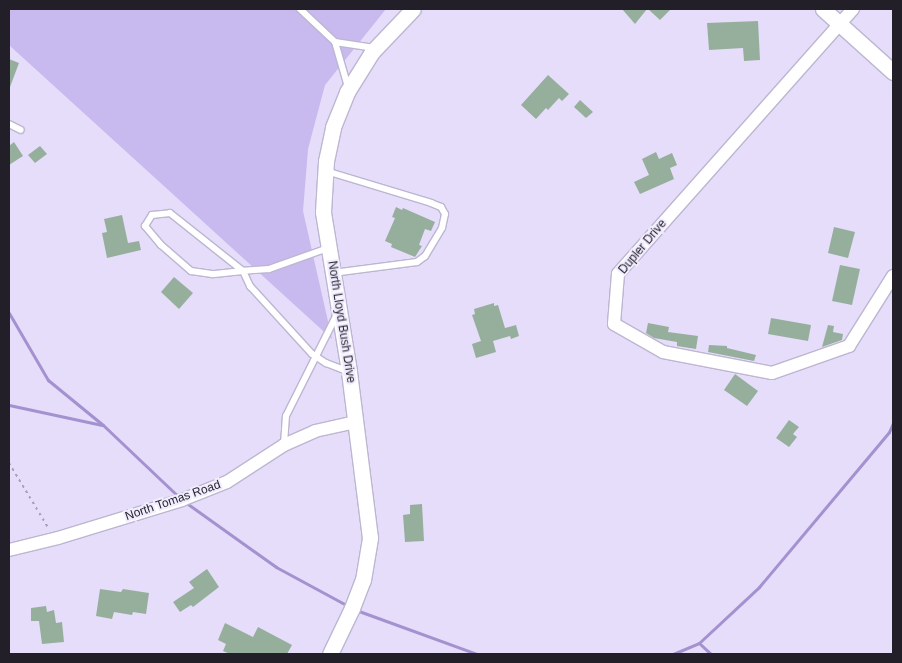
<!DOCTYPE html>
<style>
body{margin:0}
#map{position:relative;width:902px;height:663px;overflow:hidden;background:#e5ddfa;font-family:Arial,sans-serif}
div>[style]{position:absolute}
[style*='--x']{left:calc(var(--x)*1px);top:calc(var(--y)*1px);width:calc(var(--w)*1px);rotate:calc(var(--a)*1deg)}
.green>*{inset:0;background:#c8b9ee}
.stream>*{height:3px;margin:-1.5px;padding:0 1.5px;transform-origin:1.5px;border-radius:1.5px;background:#a491cf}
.building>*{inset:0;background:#96af9c}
.path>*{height:2px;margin-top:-1px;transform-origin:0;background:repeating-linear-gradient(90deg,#a7a0b7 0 2.5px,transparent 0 6.5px)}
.roads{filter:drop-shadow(1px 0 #bdb6d1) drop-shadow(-1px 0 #bdb6d1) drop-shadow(0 1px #bdb6d1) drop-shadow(0 -1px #bdb6d1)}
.service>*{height:6px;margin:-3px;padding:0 3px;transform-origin:3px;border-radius:3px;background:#fff}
.minor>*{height:12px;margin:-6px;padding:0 6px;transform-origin:6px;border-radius:6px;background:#fff}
.tertiary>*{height:15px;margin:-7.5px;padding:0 7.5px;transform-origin:7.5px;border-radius:7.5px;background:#fff}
span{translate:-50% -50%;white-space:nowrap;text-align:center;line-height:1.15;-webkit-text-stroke:4px #f1ecfe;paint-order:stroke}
.street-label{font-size:12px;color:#221f29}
.frame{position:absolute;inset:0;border:10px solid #221f29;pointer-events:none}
</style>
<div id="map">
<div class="green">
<div style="clip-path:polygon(9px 9px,386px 9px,325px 85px,308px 149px,303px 211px,332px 339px,9px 45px)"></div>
</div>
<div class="stream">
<div style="--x:9;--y:313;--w:78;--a:59.8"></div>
<div style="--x:48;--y:380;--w:71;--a:39.3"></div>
<div style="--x:103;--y:425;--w:106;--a:43.5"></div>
<div style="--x:9;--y:405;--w:95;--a:12.1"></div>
<div style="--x:185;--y:502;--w:112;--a:35.5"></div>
<div style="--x:276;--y:567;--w:82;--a:28.4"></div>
<div style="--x:356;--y:610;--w:129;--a:20"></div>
<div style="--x:699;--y:643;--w:16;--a:43"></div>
<div style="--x:673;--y:654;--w:28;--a:-23"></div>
<div style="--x:699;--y:643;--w:82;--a:-43"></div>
<div style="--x:759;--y:587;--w:202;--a:-50"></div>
<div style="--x:889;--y:432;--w:10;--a:-66"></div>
</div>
<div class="building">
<div style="clip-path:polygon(622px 9px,647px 9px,635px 24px)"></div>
<div style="clip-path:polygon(648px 9px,671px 9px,660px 20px)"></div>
<div style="clip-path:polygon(758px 21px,760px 60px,744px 61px,743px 48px,709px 50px,707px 23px)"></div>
<div style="clip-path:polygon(9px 59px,19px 63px,10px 87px,9px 87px)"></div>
<div style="clip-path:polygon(548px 75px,569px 94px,562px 101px,559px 98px,548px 110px,546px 108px,536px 119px,521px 105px)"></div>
<div style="clip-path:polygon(580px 100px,593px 112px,586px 118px,574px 107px)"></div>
<div style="clip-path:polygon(14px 142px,23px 156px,9px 165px,9px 146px)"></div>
<div style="clip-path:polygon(40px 146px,47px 154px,35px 163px,28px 155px)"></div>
<div style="clip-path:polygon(656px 152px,659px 159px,672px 153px,677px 165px,670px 168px,674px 179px,640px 194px,634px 182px,649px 175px,642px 159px)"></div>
<div style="clip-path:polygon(396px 207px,402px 210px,403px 208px,435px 222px,431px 231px,425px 229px,419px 245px,422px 246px,415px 257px,391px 247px,392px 244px,385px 241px,395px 218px,392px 217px)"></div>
<div style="clip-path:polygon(122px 215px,128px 243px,139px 241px,141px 250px,107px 258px,102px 233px,107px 232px,104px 219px)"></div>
<div style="clip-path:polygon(834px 227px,855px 232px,848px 258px,828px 253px)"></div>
<div style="clip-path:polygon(840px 265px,860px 269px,852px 305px,832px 301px)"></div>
<div style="clip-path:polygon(174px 277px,193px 293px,179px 309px,161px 292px)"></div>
<div style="clip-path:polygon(494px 303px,494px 306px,498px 305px,505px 328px,516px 325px,519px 336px,511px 339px,510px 336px,493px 341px,496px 352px,476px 358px,472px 344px,481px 341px,472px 315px,475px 314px,474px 309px)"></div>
<div style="clip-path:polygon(771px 318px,811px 325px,808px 341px,768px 334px)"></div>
<div style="clip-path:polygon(648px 323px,669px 327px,668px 332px,698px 336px,696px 349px,677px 346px,677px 342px,654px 338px,646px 333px)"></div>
<div style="clip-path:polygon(828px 325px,834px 326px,833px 332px,843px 334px,842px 340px,822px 347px)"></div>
<div style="clip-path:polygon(709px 345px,727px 346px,727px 348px,756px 355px,754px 361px,708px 352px)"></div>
<div style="clip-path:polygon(735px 374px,758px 391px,747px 406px,724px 390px)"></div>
<div style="clip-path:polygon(789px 420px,799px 427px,793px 434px,797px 437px,789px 447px,776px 438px)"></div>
<div style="clip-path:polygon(422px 504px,424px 541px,405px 542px,403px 515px,410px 514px,410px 505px)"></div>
<div style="clip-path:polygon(207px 569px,219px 587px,193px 607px,191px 605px,180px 612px,173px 602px,194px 588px,189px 582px)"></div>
<div style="clip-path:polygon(100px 589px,121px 592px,123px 589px,149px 593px,146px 614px,133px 612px,132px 615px,114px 612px,112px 619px,96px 616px)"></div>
<div style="clip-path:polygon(46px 606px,47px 612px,54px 610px,56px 623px,62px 622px,64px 642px,42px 644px,39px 621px,31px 621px,31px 608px)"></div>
<div style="clip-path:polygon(225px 623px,253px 637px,258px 627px,292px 645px,287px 654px,230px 654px,223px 651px,226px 644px,218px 640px)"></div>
</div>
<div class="path">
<div style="--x:9;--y:463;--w:77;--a:58.8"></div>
</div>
<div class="roads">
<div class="service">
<div style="--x:300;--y:9;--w:48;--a:43.3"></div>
<div style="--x:335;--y:42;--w:47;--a:73.9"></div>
<div style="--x:335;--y:42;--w:40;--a:8.5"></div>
<div style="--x:9;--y:124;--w:13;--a:27"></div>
<div style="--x:326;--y:171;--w:110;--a:16.9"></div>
<div style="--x:431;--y:203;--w:11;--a:22"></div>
<div style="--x:441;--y:207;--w:8;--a:60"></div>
<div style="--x:445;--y:214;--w:14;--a:102"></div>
<div style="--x:442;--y:228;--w:33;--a:121"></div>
<div style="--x:425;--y:256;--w:10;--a:143"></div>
<div style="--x:417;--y:262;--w:85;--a:172.5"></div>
<div style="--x:328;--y:248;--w:63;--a:160.4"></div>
<div style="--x:269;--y:269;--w:26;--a:176"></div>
<div style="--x:243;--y:271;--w:31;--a:174"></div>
<div style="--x:212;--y:274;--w:21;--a:-172"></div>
<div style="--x:191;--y:271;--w:40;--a:-139"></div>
<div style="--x:161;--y:245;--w:25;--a:-130"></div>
<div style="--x:145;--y:226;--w:13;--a:-58"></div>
<div style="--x:152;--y:215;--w:18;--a:-6"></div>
<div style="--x:170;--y:213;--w:93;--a:38.5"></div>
<div style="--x:243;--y:271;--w:17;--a:65"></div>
<div style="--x:250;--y:286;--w:92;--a:47.6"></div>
<div style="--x:312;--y:354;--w:17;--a:33"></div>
<div style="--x:326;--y:363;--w:22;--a:21"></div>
<div style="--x:284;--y:444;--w:28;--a:-86"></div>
<div style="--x:286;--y:416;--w:114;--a:-63.4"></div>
</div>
<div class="minor">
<div style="--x:853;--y:9;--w:354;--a:131.6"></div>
<div style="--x:618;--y:274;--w:50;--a:94.6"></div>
<div style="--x:614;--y:324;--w:56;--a:29.7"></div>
<div style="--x:663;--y:352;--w:111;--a:10.9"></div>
<div style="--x:772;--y:373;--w:82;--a:-19.3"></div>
<div style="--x:849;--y:346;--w:83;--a:-57.8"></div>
<div style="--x:9;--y:550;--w:50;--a:-13.8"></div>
<div style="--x:58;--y:538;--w:130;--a:-17"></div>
<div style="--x:182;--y:500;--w:48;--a:-21.8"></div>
<div style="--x:227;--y:482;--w:68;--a:-33"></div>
<div style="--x:284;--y:445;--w:34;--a:-24"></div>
<div style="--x:315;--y:431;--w:42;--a:-12.4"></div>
</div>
<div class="tertiary">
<div style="--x:823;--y:9;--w:94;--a:42"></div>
<div style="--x:330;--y:654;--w:51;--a:-64.4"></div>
<div style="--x:352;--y:608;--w:30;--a:-69"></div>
<div style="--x:363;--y:580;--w:43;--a:-80.5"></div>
<div style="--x:370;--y:538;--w:168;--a:-97.2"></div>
<div style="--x:349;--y:371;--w:161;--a:-99.3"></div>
<div style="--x:323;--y:212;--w:51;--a:-86.6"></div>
<div style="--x:326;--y:161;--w:35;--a:-78"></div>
<div style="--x:333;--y:127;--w:38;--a:-68"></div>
<div style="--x:347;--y:92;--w:47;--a:-58"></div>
<div style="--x:372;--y:52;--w:59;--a:-46.4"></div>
</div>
</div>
<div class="street-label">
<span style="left:643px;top:247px;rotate:-50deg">Dupler Drive</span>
<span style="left:341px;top:322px;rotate:81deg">North Lloyd Bush Drive</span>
<span style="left:173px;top:501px;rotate:-19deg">North Tomas Road</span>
</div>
<div class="frame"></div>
</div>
